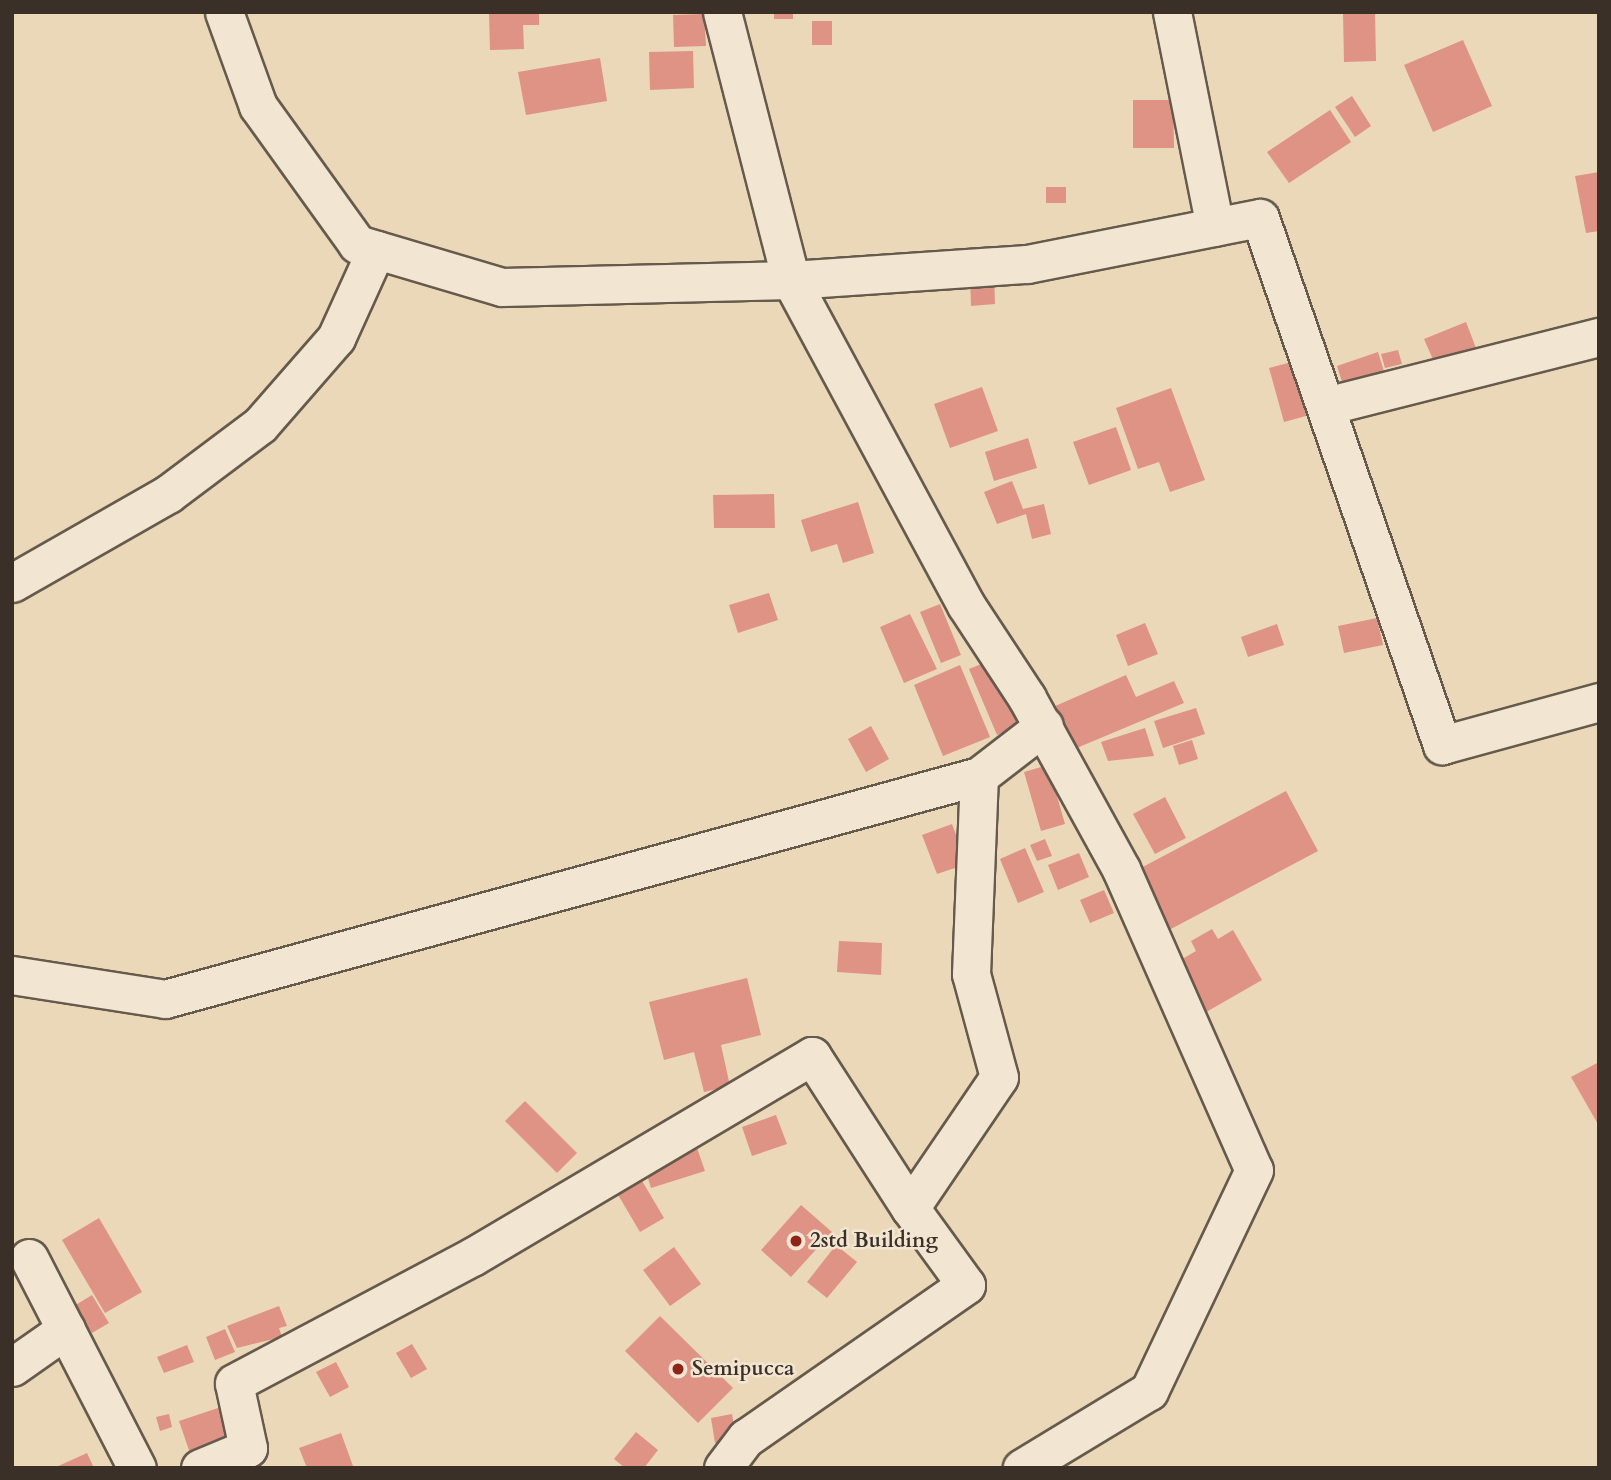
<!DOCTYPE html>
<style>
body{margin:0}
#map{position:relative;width:1611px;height:1480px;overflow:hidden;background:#ebd8b9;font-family:Cardo,serif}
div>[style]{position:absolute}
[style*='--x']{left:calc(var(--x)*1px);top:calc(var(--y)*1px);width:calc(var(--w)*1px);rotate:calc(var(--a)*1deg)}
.building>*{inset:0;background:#de9384}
.roads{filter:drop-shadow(2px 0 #665a4c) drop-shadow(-2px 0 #665a4c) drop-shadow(0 2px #665a4c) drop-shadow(0 -2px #665a4c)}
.minor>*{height:37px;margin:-18.5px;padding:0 18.5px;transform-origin:18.5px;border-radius:18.5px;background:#f2e6d2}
.dots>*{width:19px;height:19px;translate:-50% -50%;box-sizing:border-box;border:4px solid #f2e6d2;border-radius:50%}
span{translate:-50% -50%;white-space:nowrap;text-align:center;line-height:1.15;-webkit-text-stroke:5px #f2e6d2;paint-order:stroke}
.poi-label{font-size:21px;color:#3a3027;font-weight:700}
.left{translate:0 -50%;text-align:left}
.frame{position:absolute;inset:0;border:14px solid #3a3027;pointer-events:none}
</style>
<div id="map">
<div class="building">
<div style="clip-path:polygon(489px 12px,539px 12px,539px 25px,523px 25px,524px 49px,490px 50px)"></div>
<div style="clip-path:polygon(774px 12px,793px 12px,793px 19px,774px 19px)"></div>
<div style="clip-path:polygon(1343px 12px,1375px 12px,1376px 61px,1344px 62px)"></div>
<div style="clip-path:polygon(704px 14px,706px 46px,674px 47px,673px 15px)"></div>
<div style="clip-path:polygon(812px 21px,832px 21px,832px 45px,812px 45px)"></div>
<div style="clip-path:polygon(1463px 40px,1492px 106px,1433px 132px,1404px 65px)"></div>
<div style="clip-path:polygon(693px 51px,694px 88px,650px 90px,649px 52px)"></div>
<div style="clip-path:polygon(600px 58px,607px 101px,526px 115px,518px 72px)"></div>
<div style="clip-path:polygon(1352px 96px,1371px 126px,1355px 137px,1335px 107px)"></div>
<div style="clip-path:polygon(1133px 100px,1173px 100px,1174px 148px,1133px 148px)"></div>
<div style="clip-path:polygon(1330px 110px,1351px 142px,1289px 183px,1267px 152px)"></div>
<div style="clip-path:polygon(1599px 172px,1599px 231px,1586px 233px,1575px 176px)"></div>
<div style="clip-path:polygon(1046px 187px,1066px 187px,1066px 203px,1046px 203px)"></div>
<div style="clip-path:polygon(994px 274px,995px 304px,971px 306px,970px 276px)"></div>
<div style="clip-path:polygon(1466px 322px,1476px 348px,1435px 364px,1424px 339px)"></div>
<div style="clip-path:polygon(1398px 350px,1402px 364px,1385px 368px,1381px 354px)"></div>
<div style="clip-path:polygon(1378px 352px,1386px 378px,1342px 382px,1337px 366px)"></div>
<div style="clip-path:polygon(1303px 359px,1317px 413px,1284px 422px,1269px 368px)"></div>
<div style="clip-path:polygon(982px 387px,998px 431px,950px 448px,934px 404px)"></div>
<div style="clip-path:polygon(1171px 388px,1205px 480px,1170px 492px,1159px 462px,1138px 469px,1116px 408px)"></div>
<div style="clip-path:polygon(1116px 427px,1131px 470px,1089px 485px,1073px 442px)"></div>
<div style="clip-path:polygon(1028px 438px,1037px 468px,994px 481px,985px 452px)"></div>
<div style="clip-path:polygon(1012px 481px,1023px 509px,1044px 504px,1051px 534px,1032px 539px,1026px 514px,997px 524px,984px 492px)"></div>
<div style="clip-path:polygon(774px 494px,775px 528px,714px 528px,713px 495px)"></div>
<div style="clip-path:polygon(858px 502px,874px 553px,843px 563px,837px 544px,811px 552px,801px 520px)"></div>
<div style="clip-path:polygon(769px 593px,778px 620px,738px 633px,729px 605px)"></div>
<div style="clip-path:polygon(940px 604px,961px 655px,941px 663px,920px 612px)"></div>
<div style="clip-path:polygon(910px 614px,937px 669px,904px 683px,880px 627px)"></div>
<div style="clip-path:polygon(1377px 618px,1383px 645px,1344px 653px,1338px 626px)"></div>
<div style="clip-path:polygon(1145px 623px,1158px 654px,1128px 666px,1116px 635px)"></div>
<div style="clip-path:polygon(1277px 624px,1284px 645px,1248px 657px,1241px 637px)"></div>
<div style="clip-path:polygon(996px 658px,1023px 724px,997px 735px,969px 669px)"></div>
<div style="clip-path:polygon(960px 665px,990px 737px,943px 756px,914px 685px)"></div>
<div style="clip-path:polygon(1126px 675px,1136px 697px,1174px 681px,1184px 703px,1072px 750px,1053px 707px)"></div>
<div style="clip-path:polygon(1196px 708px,1205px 734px,1163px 748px,1154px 721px)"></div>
<div style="clip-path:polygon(871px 726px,889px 759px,866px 772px,848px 739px)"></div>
<div style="clip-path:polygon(1145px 728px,1154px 756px,1108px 761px,1101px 742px)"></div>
<div style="clip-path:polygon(1192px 740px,1198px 759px,1179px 765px,1173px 746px)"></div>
<div style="clip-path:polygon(1048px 765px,1065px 824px,1041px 831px,1024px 772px)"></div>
<div style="clip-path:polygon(1286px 791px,1318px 851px,1169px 930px,1137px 870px)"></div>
<div style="clip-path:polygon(1165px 797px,1186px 838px,1155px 854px,1133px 814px)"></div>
<div style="clip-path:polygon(952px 824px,967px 864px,937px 874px,922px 835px)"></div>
<div style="clip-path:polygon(1045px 839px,1052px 856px,1037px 861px,1030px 845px)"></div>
<div style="clip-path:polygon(1025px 848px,1044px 892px,1018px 903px,1000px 859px)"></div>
<div style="clip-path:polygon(1079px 853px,1089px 877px,1058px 890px,1048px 865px)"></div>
<div style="clip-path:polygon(1104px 890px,1114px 913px,1090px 923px,1080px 900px)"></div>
<div style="clip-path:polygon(1212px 929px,1218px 939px,1233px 930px,1262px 980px,1201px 1015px,1172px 965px,1196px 951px,1191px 941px)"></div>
<div style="clip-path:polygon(839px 941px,882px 943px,881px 975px,837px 972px)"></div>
<div style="clip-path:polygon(747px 978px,761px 1035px,721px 1045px,730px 1086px,704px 1092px,694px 1052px,664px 1060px,649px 1002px)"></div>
<div style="clip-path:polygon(1599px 1062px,1599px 1126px,1571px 1077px)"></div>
<div style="clip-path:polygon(525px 1101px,577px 1153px,557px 1173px,505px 1121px)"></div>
<div style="clip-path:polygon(776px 1115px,787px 1144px,752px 1156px,742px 1127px)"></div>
<div style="clip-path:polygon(697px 1148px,705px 1171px,651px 1188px,644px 1165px)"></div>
<div style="clip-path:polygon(638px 1174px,664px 1218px,640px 1232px,614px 1188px)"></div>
<div style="clip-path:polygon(801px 1205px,832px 1232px,791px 1277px,761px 1250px)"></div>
<div style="clip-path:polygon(99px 1218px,142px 1292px,105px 1313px,62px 1240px)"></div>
<div style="clip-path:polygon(836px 1245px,857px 1262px,827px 1298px,807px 1282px)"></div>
<div style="clip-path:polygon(674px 1247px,701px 1284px,670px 1306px,643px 1270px)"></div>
<div style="clip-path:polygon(92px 1295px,109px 1323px,92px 1333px,74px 1306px)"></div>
<div style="clip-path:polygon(279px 1306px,287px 1326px,279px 1328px,282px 1337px,237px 1348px,227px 1326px)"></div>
<div style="clip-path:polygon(660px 1316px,733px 1388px,698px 1423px,625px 1351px)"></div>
<div style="clip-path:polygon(225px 1329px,235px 1352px,215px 1360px,206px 1337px)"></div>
<div style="clip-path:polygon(412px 1344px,427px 1369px,411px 1378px,396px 1353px)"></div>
<div style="clip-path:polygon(187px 1345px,194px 1362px,164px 1373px,157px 1357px)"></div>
<div style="clip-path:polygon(336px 1362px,349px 1387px,330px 1397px,316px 1372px)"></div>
<div style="clip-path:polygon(221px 1407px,234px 1445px,192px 1459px,179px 1421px)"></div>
<div style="clip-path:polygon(169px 1414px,172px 1427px,160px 1431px,156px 1417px)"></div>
<div style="clip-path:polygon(732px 1414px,736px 1439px,715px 1443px,711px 1418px)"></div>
<div style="clip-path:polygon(636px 1432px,658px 1450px,644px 1468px,625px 1468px,614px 1459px)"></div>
<div style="clip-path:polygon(341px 1433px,353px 1466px,307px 1468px,299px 1448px)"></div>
<div style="clip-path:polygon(87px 1453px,94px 1468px,54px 1468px)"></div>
</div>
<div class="roads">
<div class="minor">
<div style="--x:224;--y:12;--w:100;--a:70.1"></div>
<div style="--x:258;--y:106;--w:170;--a:54.3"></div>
<div style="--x:357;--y:244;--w:151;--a:16.5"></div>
<div style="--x:502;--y:287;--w:289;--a:-1.4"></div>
<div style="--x:791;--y:280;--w:237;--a:-3.9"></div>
<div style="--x:1027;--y:264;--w:237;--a:-11.2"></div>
<div style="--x:1260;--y:218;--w:558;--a:70.95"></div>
<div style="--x:1442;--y:745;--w:163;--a:-15.3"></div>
<div style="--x:722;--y:12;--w:277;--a:75.6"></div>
<div style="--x:791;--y:280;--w:369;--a:61.7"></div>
<div style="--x:966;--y:605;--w:111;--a:56.7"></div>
<div style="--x:1027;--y:698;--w:195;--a:61.2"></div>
<div style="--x:1121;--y:869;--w:329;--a:66.2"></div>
<div style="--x:1254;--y:1170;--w:245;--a:115.4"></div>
<div style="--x:1149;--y:1391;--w:149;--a:148.8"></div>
<div style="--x:1172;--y:12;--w:219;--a:78.7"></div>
<div style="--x:1326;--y:406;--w:282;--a:-14.2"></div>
<div style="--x:12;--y:583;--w:180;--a:-29.7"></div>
<div style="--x:168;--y:494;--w:115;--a:-36.9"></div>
<div style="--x:260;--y:425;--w:116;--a:-48.9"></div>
<div style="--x:336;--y:338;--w:97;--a:-65.6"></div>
<div style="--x:12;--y:975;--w:155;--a:8.9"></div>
<div style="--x:165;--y:999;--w:844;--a:-15.32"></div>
<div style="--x:29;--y:1258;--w:236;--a:62.8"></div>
<div style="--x:12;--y:1367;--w:66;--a:-35.1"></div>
<div style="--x:200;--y:1468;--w:52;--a:-22.6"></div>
<div style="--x:248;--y:1448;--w:66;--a:-102.2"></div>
<div style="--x:234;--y:1383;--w:269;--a:-27.9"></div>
<div style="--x:472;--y:1257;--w:395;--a:-30.6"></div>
<div style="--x:812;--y:1056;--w:181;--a:57.2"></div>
<div style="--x:910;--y:1208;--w:158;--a:-55.8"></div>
<div style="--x:999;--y:1077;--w:107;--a:-105.2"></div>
<div style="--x:971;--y:974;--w:198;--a:-87.7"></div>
<div style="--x:979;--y:776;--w:82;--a:-37.6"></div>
<div style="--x:723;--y:1468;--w:38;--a:-53"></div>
<div style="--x:746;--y:1438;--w:268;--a:-34.8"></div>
<div style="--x:966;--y:1285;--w:95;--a:-126"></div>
</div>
</div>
<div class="dots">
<div style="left:796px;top:1241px;background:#8f2418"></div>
<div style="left:678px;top:1369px;background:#8f2418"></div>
</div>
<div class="poi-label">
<span class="left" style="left:810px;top:1241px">2std Building</span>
<span class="left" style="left:692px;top:1369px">Semipucca</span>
</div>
<div class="frame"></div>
</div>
